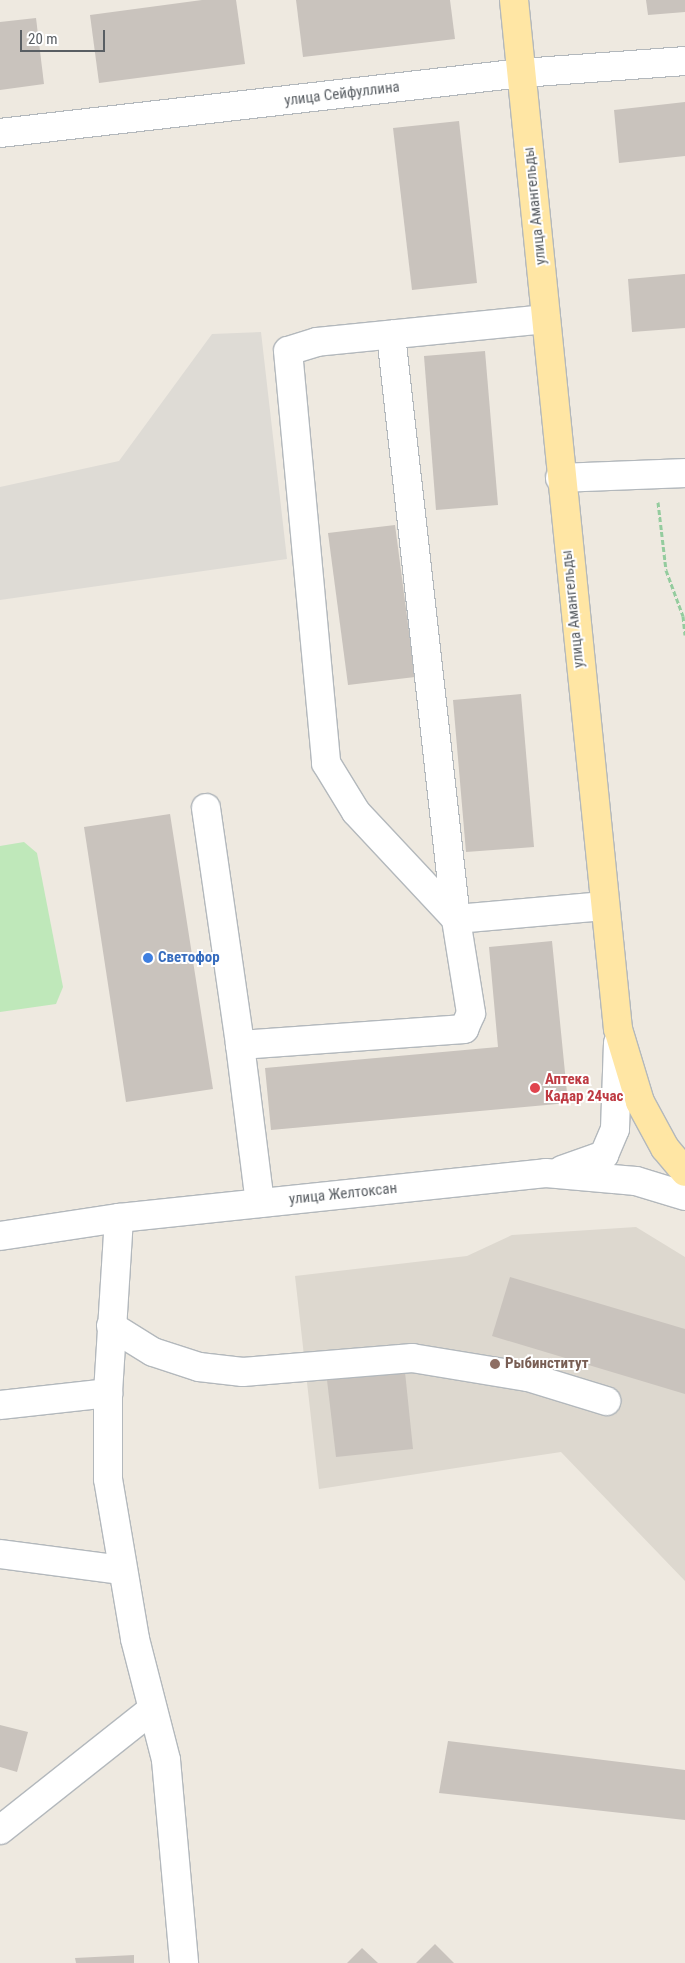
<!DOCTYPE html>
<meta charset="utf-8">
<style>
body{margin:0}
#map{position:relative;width:685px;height:1963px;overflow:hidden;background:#eee9e0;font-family:"Roboto Condensed",sans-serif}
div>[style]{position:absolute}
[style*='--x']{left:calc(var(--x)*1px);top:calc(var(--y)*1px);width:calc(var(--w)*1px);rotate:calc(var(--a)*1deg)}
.industrial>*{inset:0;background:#dedbd5}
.education>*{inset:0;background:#ddd8cf}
.green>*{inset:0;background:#bfe8ba}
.building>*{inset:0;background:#c9c3bd}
.path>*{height:3px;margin-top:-1.5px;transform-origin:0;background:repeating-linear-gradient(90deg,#94cc9e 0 5px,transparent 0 7.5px)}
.roads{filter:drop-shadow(1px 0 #b3b8bc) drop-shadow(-1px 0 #b3b8bc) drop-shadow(0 1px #b3b8bc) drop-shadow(0 -1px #b3b8bc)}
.minor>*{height:28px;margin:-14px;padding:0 14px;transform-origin:14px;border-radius:14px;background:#fff}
.major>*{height:28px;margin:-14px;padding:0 14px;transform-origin:14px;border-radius:14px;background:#ffe6a4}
.dots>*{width:14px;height:14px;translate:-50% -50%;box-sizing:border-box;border:2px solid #fff;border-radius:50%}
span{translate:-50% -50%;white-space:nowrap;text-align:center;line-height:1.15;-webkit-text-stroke:4px #fff;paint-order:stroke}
.street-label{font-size:15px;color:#595e63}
.shop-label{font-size:15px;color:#366cbe;font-weight:700}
.left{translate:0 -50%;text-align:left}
.health-label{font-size:15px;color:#be3a42;font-weight:700}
.education-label{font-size:15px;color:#785e54;font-weight:700}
.scale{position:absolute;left:20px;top:30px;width:85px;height:22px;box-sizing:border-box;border:2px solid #595e63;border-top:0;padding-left:6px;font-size:15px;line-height:18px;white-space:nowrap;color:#595e63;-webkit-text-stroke:4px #fff;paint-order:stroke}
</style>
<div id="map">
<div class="industrial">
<div style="clip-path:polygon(261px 332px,287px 559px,0 600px,0 487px,119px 461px,212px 334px)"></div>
</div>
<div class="education">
<div style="clip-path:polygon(636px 1227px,685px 1257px,685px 1581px,561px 1452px,319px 1489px,295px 1276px,467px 1256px,512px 1235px)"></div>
</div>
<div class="green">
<div style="clip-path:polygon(24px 842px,37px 853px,63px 987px,56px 1004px,0 1012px,0 846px)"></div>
</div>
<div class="building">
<div style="clip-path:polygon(202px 0,236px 0,245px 64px,99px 83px,90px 15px)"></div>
<div style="clip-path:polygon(296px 0,450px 0,455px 39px,303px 57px)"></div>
<div style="clip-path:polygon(646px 0,685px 0,685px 12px,648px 15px)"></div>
<div style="clip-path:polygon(36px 18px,44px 84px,0 90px,0 22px)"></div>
<div style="clip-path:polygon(685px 102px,685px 156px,619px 163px,614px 110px)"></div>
<div style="clip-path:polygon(459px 121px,477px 283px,412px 290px,393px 128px)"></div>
<div style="clip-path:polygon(685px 274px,685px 328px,632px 332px,628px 279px)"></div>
<div style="clip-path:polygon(485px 351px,498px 505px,436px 510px,424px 356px)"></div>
<div style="clip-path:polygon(395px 525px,415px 677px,348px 685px,328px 533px)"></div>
<div style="clip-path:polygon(521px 694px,534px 847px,466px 852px,453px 700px)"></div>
<div style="clip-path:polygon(170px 814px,213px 1089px,126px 1102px,84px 827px)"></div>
<div style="clip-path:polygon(552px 941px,568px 1103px,271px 1130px,265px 1068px,498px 1047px,489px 947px)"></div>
<div style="clip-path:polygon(510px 1277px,685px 1329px,685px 1394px,492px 1336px)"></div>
<div style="clip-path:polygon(405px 1372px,413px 1449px,336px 1457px,327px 1380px)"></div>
<div style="clip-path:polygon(0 1725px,28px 1732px,17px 1772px,0 1767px)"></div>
<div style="clip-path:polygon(448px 1741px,685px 1770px,685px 1820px,439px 1793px)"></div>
<div style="clip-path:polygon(435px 1944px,454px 1963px,416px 1963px)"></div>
<div style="clip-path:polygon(362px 1948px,378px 1963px,347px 1963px)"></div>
<div style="clip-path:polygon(134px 1955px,134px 1963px,76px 1963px,75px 1958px)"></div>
</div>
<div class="path">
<div style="--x:658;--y:502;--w:68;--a:83.3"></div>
<div style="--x:666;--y:570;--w:49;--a:69.7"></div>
<div style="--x:683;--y:616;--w:19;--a:84"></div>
</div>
<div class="roads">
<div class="minor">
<div style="--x:0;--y:133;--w:525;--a:-6.56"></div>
<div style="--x:522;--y:73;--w:163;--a:-4.2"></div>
<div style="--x:546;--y:319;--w:230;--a:174.3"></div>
<div style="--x:317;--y:342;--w:30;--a:163"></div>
<div style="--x:288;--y:351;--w:414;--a:84.7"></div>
<div style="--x:326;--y:763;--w:57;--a:58.5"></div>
<div style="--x:356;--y:812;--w:146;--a:46.9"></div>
<div style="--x:456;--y:919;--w:149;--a:-5"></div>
<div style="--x:560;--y:478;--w:125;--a:-2.3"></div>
<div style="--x:206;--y:808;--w:239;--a:81.8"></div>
<div style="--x:240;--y:1045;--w:225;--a:-4.1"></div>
<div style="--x:464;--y:1029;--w:17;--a:-66"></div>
<div style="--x:471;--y:1013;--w:95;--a:-99.1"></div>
<div style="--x:456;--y:919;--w:588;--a:-96.35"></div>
<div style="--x:240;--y:1045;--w:159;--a:82.8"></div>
<div style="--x:562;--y:1170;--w:45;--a:-19.7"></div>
<div style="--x:604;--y:1155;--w:28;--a:-67"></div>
<div style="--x:615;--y:1129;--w:86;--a:-88"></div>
<div style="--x:119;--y:1218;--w:175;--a:93.6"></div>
<div style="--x:108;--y:1393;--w:86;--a:90"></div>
<div style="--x:108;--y:1479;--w:162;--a:80.4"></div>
<div style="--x:135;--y:1639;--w:125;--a:75.6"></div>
<div style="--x:166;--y:1760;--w:204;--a:84.9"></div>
<div style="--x:0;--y:1236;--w:120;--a:-8.6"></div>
<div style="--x:119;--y:1218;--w:429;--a:-6"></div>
<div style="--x:546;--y:1173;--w:90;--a:5.1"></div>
<div style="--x:636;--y:1181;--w:51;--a:17"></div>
<div style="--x:111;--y:1326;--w:49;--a:31.8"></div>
<div style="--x:153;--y:1352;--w:48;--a:18.1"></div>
<div style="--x:199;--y:1367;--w:44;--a:6.5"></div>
<div style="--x:243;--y:1372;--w:170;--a:-4.7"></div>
<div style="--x:412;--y:1358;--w:118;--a:9.3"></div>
<div style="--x:528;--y:1377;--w:82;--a:17.1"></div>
<div style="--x:0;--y:1405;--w:109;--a:-6.3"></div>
<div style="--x:0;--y:1554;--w:122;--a:7.5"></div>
<div style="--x:0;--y:1830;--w:191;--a:-38.4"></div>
</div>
<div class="major">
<div style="--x:514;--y:0;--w:1034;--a:84.23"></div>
<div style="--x:618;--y:1029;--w:76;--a:73.2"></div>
<div style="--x:640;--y:1102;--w:52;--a:61.5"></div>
<div style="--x:665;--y:1148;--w:31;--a:50"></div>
</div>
</div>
<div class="dots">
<div style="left:148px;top:958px;background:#3f7fe0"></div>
<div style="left:535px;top:1088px;background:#e0444e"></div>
<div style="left:495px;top:1364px;background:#8d6e63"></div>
</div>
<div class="street-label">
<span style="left:342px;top:94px;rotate:-7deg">улица Сейфуллина</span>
<span style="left:535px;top:206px;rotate:-96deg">улица Амангельды</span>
<span style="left:573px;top:609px;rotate:-96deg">улица Амангельды</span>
<span style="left:343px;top:1194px;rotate:-6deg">улица Желтоксан</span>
</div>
<div class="shop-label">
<span class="left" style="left:158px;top:958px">Светофор</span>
</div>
<div class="health-label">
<span class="left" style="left:545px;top:1088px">Аптека<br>Кадар 24час</span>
</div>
<div class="education-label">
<span class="left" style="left:505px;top:1364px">Рыбинститут</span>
</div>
<div class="scale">20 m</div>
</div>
